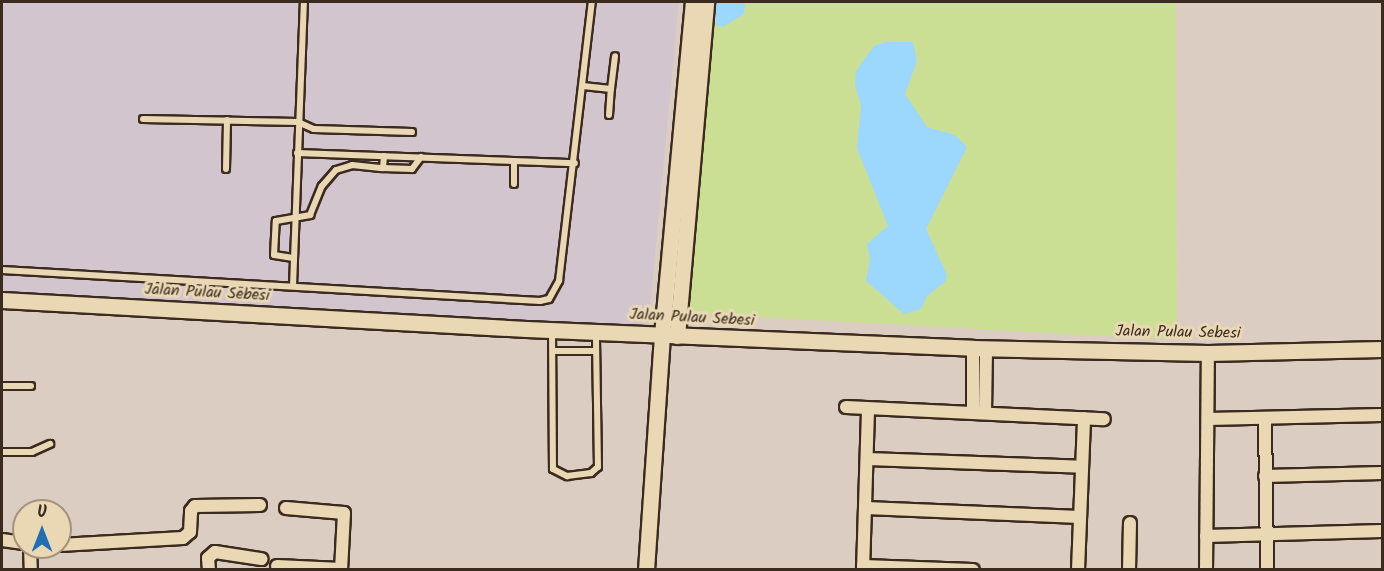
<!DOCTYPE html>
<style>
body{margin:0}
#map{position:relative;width:1384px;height:571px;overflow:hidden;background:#dccdc3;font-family:Kalam,sans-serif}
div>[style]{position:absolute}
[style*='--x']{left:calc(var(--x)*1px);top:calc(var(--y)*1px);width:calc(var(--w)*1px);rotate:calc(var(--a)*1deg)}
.built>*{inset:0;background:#d3c5cd}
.green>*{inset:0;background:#cbdf94}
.water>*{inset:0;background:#9cd7fd}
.roads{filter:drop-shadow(2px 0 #3b2a1e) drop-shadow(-2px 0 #3b2a1e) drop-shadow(0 2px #3b2a1e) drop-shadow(0 -2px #3b2a1e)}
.service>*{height:6px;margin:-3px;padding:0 3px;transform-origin:3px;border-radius:3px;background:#ead8b5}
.minor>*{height:12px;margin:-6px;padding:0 6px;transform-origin:6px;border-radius:6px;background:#ead8b5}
.tertiary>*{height:15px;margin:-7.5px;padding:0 7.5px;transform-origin:7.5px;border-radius:7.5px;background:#ead8b5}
span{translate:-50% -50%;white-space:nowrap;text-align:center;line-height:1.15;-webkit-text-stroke:6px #ead8b5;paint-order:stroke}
.street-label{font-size:16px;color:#3b2a1e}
.frame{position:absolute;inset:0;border:3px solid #3b2a1e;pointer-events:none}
.north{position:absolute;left:12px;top:499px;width:60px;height:60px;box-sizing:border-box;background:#ead8b5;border:2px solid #a49279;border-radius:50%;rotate:0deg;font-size:16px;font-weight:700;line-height:24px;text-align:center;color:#3b2a1e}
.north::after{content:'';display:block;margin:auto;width:21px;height:27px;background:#1f6fb2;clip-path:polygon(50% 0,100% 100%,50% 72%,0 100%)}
</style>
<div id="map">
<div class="built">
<div style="clip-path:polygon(2px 2px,679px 2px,648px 329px,2px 296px)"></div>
</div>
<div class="green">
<div style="clip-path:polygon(709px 2px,1176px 2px,1177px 340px,683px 313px)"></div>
</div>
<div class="water">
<div style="clip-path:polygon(715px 2px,745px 2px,744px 14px,723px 27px,716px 25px)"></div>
<div style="clip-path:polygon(886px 42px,913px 42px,917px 61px,905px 94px,927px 127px,955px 135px,967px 147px,926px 229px,947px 275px,945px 282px,927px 296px,921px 309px,904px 314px,866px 281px,870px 259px,867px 244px,888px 226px,857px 148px,861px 106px,855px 85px,856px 71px,874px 46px)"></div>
</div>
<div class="roads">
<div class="service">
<div style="--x:583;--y:86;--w:28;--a:6"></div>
<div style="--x:611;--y:89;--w:33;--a:-83"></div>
<div style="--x:609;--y:115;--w:26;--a:-86"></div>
<div style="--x:143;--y:119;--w:155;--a:1.1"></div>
<div style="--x:298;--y:122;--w:17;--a:24"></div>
<div style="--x:314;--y:129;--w:98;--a:1.8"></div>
<div style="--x:297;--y:153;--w:278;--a:2.1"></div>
<div style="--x:384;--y:156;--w:12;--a:95"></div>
<div style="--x:383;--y:168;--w:29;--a:2"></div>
<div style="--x:412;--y:169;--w:15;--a:-53"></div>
<div style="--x:226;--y:169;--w:49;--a:-88.8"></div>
<div style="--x:514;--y:184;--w:23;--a:-90"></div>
<div style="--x:293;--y:258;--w:19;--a:-171"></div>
<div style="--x:274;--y:255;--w:34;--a:-87"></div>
<div style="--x:276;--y:221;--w:35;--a:-10"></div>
<div style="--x:310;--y:215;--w:31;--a:-68"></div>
<div style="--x:322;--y:186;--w:21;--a:-49"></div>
<div style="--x:336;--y:170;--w:17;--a:-17"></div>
<div style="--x:352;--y:165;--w:31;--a:6"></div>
<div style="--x:2;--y:270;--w:539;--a:3.3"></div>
<div style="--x:540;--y:301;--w:9;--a:-13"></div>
<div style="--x:549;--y:299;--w:21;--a:-61"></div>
<div style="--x:559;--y:281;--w:281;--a:-83.3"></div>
<div style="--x:293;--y:286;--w:284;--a:-87.8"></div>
<div style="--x:552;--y:330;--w:139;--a:89.6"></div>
<div style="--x:553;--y:469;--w:16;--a:27"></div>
<div style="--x:567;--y:476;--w:24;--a:-7"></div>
<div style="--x:591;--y:473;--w:9;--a:-41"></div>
<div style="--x:598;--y:467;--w:133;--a:-90.9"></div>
<div style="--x:553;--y:351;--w:42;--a:0"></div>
<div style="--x:2;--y:386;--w:29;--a:0"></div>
<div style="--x:2;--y:452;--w:30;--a:0"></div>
<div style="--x:32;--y:452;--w:20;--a:-24"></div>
</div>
<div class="minor">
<div style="--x:973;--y:348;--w:65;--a:90"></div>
<div style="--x:846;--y:407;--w:258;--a:2.7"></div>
<div style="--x:985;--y:413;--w:65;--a:-89.1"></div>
<div style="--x:1265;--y:418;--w:152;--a:89.2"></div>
<div style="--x:1208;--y:419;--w:174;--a:-1.3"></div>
<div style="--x:868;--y:459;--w:214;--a:2.1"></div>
<div style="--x:1265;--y:476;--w:117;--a:-1.5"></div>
<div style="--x:286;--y:508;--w:58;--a:4.9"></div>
<div style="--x:344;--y:513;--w:57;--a:93"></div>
<div style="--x:866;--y:508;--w:214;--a:2.4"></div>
<div style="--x:1206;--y:536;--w:176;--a:-1.6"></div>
<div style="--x:2;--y:540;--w:22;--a:8"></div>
<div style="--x:60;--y:545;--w:123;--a:-3.3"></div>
<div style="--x:183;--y:538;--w:9;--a:-41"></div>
<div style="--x:190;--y:532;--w:21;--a:-87"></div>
<div style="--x:191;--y:511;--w:6;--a:-51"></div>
<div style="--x:195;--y:506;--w:65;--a:-0.9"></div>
<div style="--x:30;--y:547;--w:23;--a:88"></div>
<div style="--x:277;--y:566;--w:64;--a:2.7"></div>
<div style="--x:863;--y:566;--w:110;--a:2.1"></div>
<div style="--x:209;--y:570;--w:12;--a:-95"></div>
<div style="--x:208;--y:558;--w:9;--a:-41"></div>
<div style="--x:215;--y:552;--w:47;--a:8.7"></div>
<div style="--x:863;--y:570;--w:161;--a:-88.2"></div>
<div style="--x:1078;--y:570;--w:152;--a:-87.7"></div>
<div style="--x:1129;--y:570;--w:47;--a:-88.8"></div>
<div style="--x:1206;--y:570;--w:217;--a:-89.5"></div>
</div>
<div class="tertiary">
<div style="--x:2;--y:300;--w:525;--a:3.17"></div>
<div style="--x:526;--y:329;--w:447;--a:2.4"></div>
<div style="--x:973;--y:348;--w:235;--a:1.2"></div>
<div style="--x:1208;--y:353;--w:174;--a:-1.3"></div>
<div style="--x:677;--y:336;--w:335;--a:-85"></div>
<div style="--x:646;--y:570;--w:236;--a:-86.1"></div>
<div style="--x:662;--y:335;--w:334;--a:-84.7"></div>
</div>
</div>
<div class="street-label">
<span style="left:207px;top:293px;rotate:3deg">Jalan Pulau Sebesi</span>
<span style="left:692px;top:318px;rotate:3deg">Jalan Pulau Sebesi</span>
<span style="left:1178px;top:333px;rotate:1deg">Jalan Pulau Sebesi</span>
</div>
<div class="frame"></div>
<div class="north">U</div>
</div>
